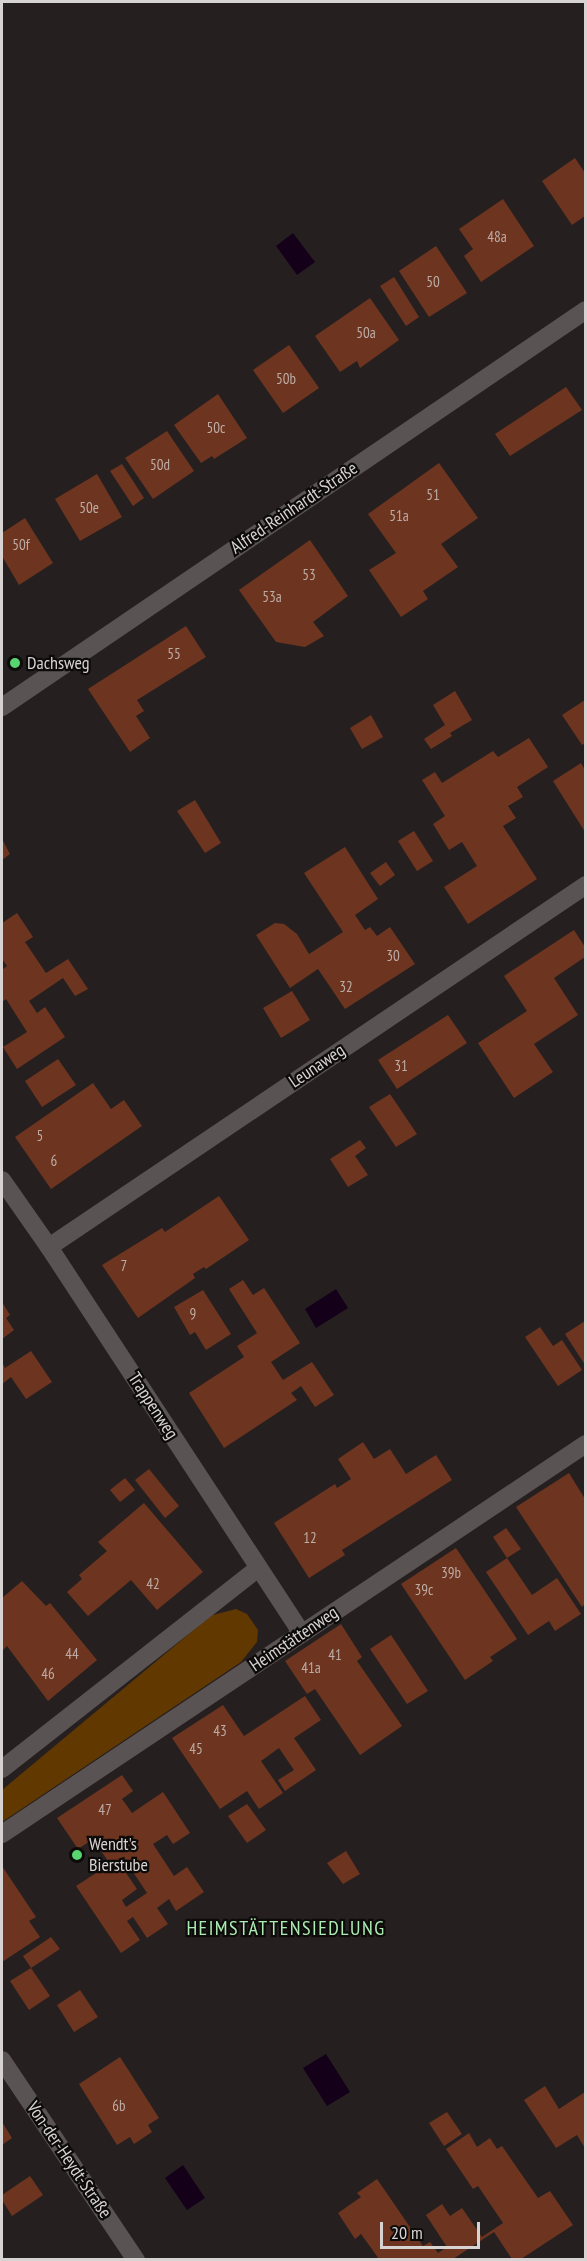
<!DOCTYPE html>
<meta charset="utf-8">
<style>
body{margin:0}
#map{position:relative;width:587px;height:2261px;overflow:hidden;background:#261f20;font-family:"PT Sans Narrow",sans-serif}
div>[style]{position:absolute}
[style*='--x']{left:calc(var(--x)*1px);top:calc(var(--y)*1px);width:calc(var(--w)*1px);rotate:calc(var(--a)*1deg)}
.green>*{inset:0;background:#603800}
.water>*{inset:0;background:#15001a}
.building>*{inset:0;background:#6d351f}
.street>*{height:18px;margin:-9px;padding:0 9px;transform-origin:9px;border-radius:9px;background:#5a5353}
.dots>*{width:16px;height:16px;translate:-50% -50%;box-sizing:border-box;border:3px solid #0d0a0a;border-radius:50%}
span{translate:-50% -50%;white-space:nowrap;text-align:center;line-height:1.15;-webkit-text-stroke:4.5px #0d0a0a;paint-order:stroke}
.number-label{font-size:15px;color:#bdaca6}
.number-label span{-webkit-text-stroke-width:0}
.street-label{font-size:18px;color:#d8d3d3}
.poi-label{font-size:18px;color:#d8d3d3}
.left{translate:0 -50%;text-align:left}
.neighbourhood-label{font-size:20px;color:#acebb3;letter-spacing:1.5px}
.frame{position:absolute;inset:0;border:3px solid #d8d3d3;pointer-events:none}
.scale{position:absolute;left:380px;top:2222px;width:100px;height:27px;box-sizing:border-box;border:3px solid #d8d3d3;border-top:0;padding-left:8px;font-size:18px;line-height:21px;white-space:nowrap;color:#d8d3d3;-webkit-text-stroke:4px #0d0a0a;paint-order:stroke}
</style>
<div id="map">
<div class="green">
<div style="clip-path:polygon(236px 1609px,247px 1614px,258px 1630px,257px 1642px,241px 1662px,2px 1822px,2px 1790px,202px 1623px,213px 1615px)"></div>
</div>
<div class="water">
<div style="clip-path:polygon(293px 233px,315px 262px,297px 275px,276px 246px)"></div>
<div style="clip-path:polygon(336px 1289px,348px 1308px,316px 1328px,305px 1309px)"></div>
<div style="clip-path:polygon(326px 2054px,350px 2092px,327px 2106px,303px 2068px)"></div>
<div style="clip-path:polygon(183px 2165px,205px 2198px,187px 2210px,165px 2178px)"></div>
</div>
<div class="building">
<div style="clip-path:polygon(575px 158px,585px 173px,585px 216px,572px 225px,542px 181px)"></div>
<div style="clip-path:polygon(503px 199px,534px 246px,481px 282px,464px 256px,473px 249px,459px 229px)"></div>
<div style="clip-path:polygon(436px 246px,467px 293px,429px 317px,399px 271px)"></div>
<div style="clip-path:polygon(394px 277px,419px 317px,406px 326px,380px 286px)"></div>
<div style="clip-path:polygon(370px 298px,399px 340px,360px 368px,357px 361px,340px 372px,315px 336px)"></div>
<div style="clip-path:polygon(289px 345px,319px 388px,283px 413px,253px 370px)"></div>
<div style="clip-path:polygon(566px 387px,582px 410px,510px 456px,495px 434px)"></div>
<div style="clip-path:polygon(218px 394px,247px 438px,214px 459px,212px 456px,201px 463px,174px 425px)"></div>
<div style="clip-path:polygon(167px 431px,194px 471px,153px 499px,125px 458px)"></div>
<div style="clip-path:polygon(439px 463px,478px 518px,441px 544px,458px 567px,423px 591px,428px 599px,401px 617px,369px 570px,396px 553px,368px 514px)"></div>
<div style="clip-path:polygon(122px 464px,144px 498px,133px 506px,110px 471px)"></div>
<div style="clip-path:polygon(97px 474px,122px 517px,80px 541px,55px 499px)"></div>
<div style="clip-path:polygon(25px 518px,53px 563px,19px 585px,2px 556px,2px 533px)"></div>
<div style="clip-path:polygon(310px 540px,348px 596px,313px 622px,324px 636px,305px 647px,276px 642px,239px 590px)"></div>
<div style="clip-path:polygon(186px 626px,206px 657px,137px 700px,144px 711px,136px 716px,150px 738px,130px 752px,88px 689px)"></div>
<div style="clip-path:polygon(455px 691px,472px 720px,450px 733px,452px 736px,431px 749px,424px 739px,445px 725px,433px 705px)"></div>
<div style="clip-path:polygon(585px 700px,585px 743px,582px 745px,562px 715px)"></div>
<div style="clip-path:polygon(371px 715px,383px 737px,362px 749px,350px 728px)"></div>
<div style="clip-path:polygon(529px 738px,548px 767px,517px 787px,523px 797px,508px 806px,516px 818px,503px 826px,537px 879px,468px 924px,444px 887px,477px 866px,462px 842px,449px 850px,433px 824px,445px 816px,422px 780px,435px 772px,442px 783px,493px 751px,498px 757px)"></div>
<div style="clip-path:polygon(581px 763px,585px 770px,585px 832px,553px 781px)"></div>
<div style="clip-path:polygon(195px 800px,221px 843px,205px 853px,177px 811px)"></div>
<div style="clip-path:polygon(414px 831px,433px 861px,417px 871px,398px 841px)"></div>
<div style="clip-path:polygon(2px 839px,10px 854px,2px 860px)"></div>
<div style="clip-path:polygon(345px 847px,378px 899px,355px 915px,365px 930px,370px 927px,377px 936px,390px 927px,415px 964px,345px 1009px,318px 969px,290px 988px,256px 935px,275px 923px,284px 924px,297px 934px,309px 954px,343px 932px,304px 873px)"></div>
<div style="clip-path:polygon(386px 862px,395px 875px,380px 886px,370px 873px)"></div>
<div style="clip-path:polygon(17px 913px,33px 937px,25px 942px,46px 973px,68px 959px,88px 989px,75px 996px,63px 978px,29px 1001px,37px 1013px,45px 1007px,65px 1037px,17px 1069px,3px 1047px,27px 1032px,6px 999px,2px 1002px,2px 970px,7px 966px,2px 959px,2px 923px)"></div>
<div style="clip-path:polygon(574px 930px,585px 947px,585px 957px,554px 978px,578px 1015px,534px 1044px,553px 1072px,514px 1098px,478px 1043px,527px 1011px,504px 976px)"></div>
<div style="clip-path:polygon(292px 991px,310px 1020px,281px 1038px,263px 1008px)"></div>
<div style="clip-path:polygon(448px 1015px,467px 1043px,397px 1089px,378px 1060px)"></div>
<div style="clip-path:polygon(58px 1059px,76px 1085px,42px 1107px,25px 1081px)"></div>
<div style="clip-path:polygon(93px 1083px,111px 1109px,124px 1100px,142px 1126px,51px 1189px,15px 1137px)"></div>
<div style="clip-path:polygon(390px 1094px,417px 1134px,396px 1147px,369px 1107px)"></div>
<div style="clip-path:polygon(360px 1140px,366px 1148px,355px 1156px,368px 1175px,348px 1187px,330px 1159px)"></div>
<div style="clip-path:polygon(219px 1196px,249px 1240px,206px 1269px,204px 1267px,193px 1274px,195px 1278px,138px 1318px,102px 1265px,162px 1228px,165px 1232px)"></div>
<div style="clip-path:polygon(243px 1280px,253px 1295px,264px 1288px,300px 1343px,271px 1362px,283px 1380px,312px 1362px,334px 1395px,315px 1407px,301px 1386px,291px 1393px,297px 1400px,224px 1448px,189px 1393px,244px 1357px,237px 1346px,257px 1333px,229px 1289px)"></div>
<div style="clip-path:polygon(203px 1290px,231px 1334px,206px 1350px,195px 1332px,190px 1335px,174px 1307px)"></div>
<div style="clip-path:polygon(2px 1302px,10px 1315px,6px 1318px,14px 1330px,2px 1339px)"></div>
<div style="clip-path:polygon(585px 1321px,585px 1365px,565px 1334px)"></div>
<div style="clip-path:polygon(540px 1327px,553px 1346px,562px 1340px,582px 1370px,558px 1386px,525px 1337px)"></div>
<div style="clip-path:polygon(31px 1351px,52px 1382px,26px 1399px,11px 1377px,2px 1384px,2px 1362px,5px 1368px)"></div>
<div style="clip-path:polygon(363px 1442px,374px 1459px,390px 1449px,406px 1474px,436px 1455px,452px 1480px,342px 1550px,345px 1555px,309px 1578px,274px 1523px,335px 1484px,337px 1488px,351px 1479px,338px 1459px)"></div>
<div style="clip-path:polygon(149px 1469px,179px 1506px,165px 1518px,135px 1480px)"></div>
<div style="clip-path:polygon(569px 1473px,585px 1499px,585px 1604px,582px 1607px,516px 1507px)"></div>
<div style="clip-path:polygon(125px 1478px,135px 1490px,120px 1502px,110px 1490px)"></div>
<div style="clip-path:polygon(144px 1503px,203px 1572px,157px 1610px,131px 1580px,88px 1616px,67px 1592px,82px 1579px,79px 1575px,107px 1551px,98px 1542px)"></div>
<div style="clip-path:polygon(506px 1528px,521px 1549px,507px 1558px,493px 1537px)"></div>
<div style="clip-path:polygon(456px 1548px,517px 1639px,490px 1657px,493px 1661px,465px 1680px,401px 1584px)"></div>
<div style="clip-path:polygon(507px 1558px,532px 1595px,557px 1578px,581px 1614px,555px 1631px,549px 1621px,528px 1635px,486px 1572px)"></div>
<div style="clip-path:polygon(22px 1581px,46px 1606px,50px 1603px,97px 1660px,48px 1701px,7px 1646px,2px 1651px,2px 1598px)"></div>
<div style="clip-path:polygon(341px 1624px,362px 1657px,357px 1661px,402px 1726px,360px 1755px,315px 1689px,307px 1694px,285px 1661px)"></div>
<div style="clip-path:polygon(391px 1635px,428px 1691px,407px 1704px,370px 1649px)"></div>
<div style="clip-path:polygon(305px 1696px,321px 1720px,294px 1738px,316px 1770px,285px 1791px,278px 1780px,294px 1770px,279px 1748px,261px 1761px,283px 1793px,259px 1809px,247px 1791px,220px 1809px,172px 1738px,223px 1705px,244px 1736px)"></div>
<div style="clip-path:polygon(evenodd,122px 1775px,133px 1791px,122px 1799px,132px 1813px,163px 1792px,190px 1833px,173px 1844px,167px 1835px,153px 1844px,174px 1876px,187px 1867px,204px 1892px,176px 1911px,169px 1899px,157px 1908px,168px 1924px,147px 1938px,133px 1917px,127px 1921px,140px 1940px,121px 1953px,76px 1886px,110px 1864px,93px 1839px,78px 1849px,57px 1818px,122px 1775px,131px 1869px,147px 1893px,126px 1907px,122px 1900px,137px 1889px,126px 1873px,131px 1869px)"></div>
<div style="clip-path:polygon(247px 1804px,266px 1830px,247px 1843px,228px 1816px)"></div>
<div style="clip-path:polygon(346px 1851px,360px 1874px,343px 1884px,327px 1863px)"></div>
<div style="clip-path:polygon(2px 1866px,36px 1917px,29px 1921px,40px 1937px,2px 1962px)"></div>
<div style="clip-path:polygon(51px 1937px,60px 1949px,31px 1968px,23px 1956px)"></div>
<div style="clip-path:polygon(31px 1968px,50px 1996px,29px 2010px,10px 1981px)"></div>
<div style="clip-path:polygon(80px 1990px,98px 2017px,74px 2032px,57px 2005px)"></div>
<div style="clip-path:polygon(120px 2057px,159px 2118px,148px 2125px,152px 2132px,134px 2144px,130px 2137px,117px 2145px,79px 2084px)"></div>
<div style="clip-path:polygon(545px 2086px,559px 2109px,585px 2092px,585px 2148px,577px 2135px,556px 2148px,524px 2100px)"></div>
<div style="clip-path:polygon(447px 2112px,462px 2134px,444px 2146px,429px 2123px)"></div>
<div style="clip-path:polygon(2px 2122px,12px 2138px,2px 2145px)"></div>
<div style="clip-path:polygon(469px 2133px,477px 2147px,490px 2138px,497px 2149px,502px 2146px,538px 2198px,550px 2191px,573px 2225px,521px 2259px,512px 2259px,494px 2232px,453px 2259px,379px 2259px,361px 2234px,355px 2239px,338px 2213px,361px 2197px,357px 2193px,377px 2179px,423px 2246px,430px 2242px,438px 2253px,447px 2247px,426px 2215px,442px 2204px,450px 2216px,462px 2208px,482px 2237px,503px 2223px,478px 2186px,473px 2189px,446px 2149px)"></div>
<div style="clip-path:polygon(30px 2176px,43px 2195px,12px 2216px,2px 2200px,2px 2195px)"></div>
</div>
<div class="street">
<div style="--x:2;--y:707;--w:706;--a:-34.21"></div>
<div style="--x:2;--y:1180;--w:82;--a:55"></div>
<div style="--x:49;--y:1247;--w:462;--a:56.8"></div>
<div style="--x:49;--y:1247;--w:648;--a:-33.98"></div>
<div style="--x:2;--y:1769;--w:325;--a:-38.1"></div>
<div style="--x:2;--y:1834;--w:702;--a:-33.74"></div>
<div style="--x:2;--y:2060;--w:241;--a:56.2"></div>
</div>
<div class="dots">
<div style="left:15px;top:663px;background:#57d570"></div>
<div style="left:77px;top:1855px;background:#57d570"></div>
</div>
<div class="number-label">
<span style="left:497px;top:237px">48a</span>
<span style="left:433px;top:282px">50</span>
<span style="left:366px;top:333px">50a</span>
<span style="left:286px;top:379px">50b</span>
<span style="left:216px;top:428px">50c</span>
<span style="left:160px;top:465px">50d</span>
<span style="left:433px;top:495px">51</span>
<span style="left:89px;top:508px">50e</span>
<span style="left:399px;top:516px">51a</span>
<span style="left:21px;top:545px">50f</span>
<span style="left:309px;top:575px">53</span>
<span style="left:272px;top:597px">53a</span>
<span style="left:174px;top:654px">55</span>
<span style="left:393px;top:956px">30</span>
<span style="left:346px;top:987px">32</span>
<span style="left:401px;top:1066px">31</span>
<span style="left:40px;top:1136px">5</span>
<span style="left:54px;top:1161px">6</span>
<span style="left:124px;top:1266px">7</span>
<span style="left:193px;top:1314px">9</span>
<span style="left:310px;top:1538px">12</span>
<span style="left:451px;top:1573px">39b</span>
<span style="left:153px;top:1584px">42</span>
<span style="left:424px;top:1590px">39c</span>
<span style="left:72px;top:1654px">44</span>
<span style="left:335px;top:1655px">41</span>
<span style="left:311px;top:1668px">41a</span>
<span style="left:48px;top:1674px">46</span>
<span style="left:220px;top:1731px">43</span>
<span style="left:196px;top:1749px">45</span>
<span style="left:105px;top:1810px">47</span>
<span style="left:119px;top:2106px">6b</span>
</div>
<div class="street-label">
<span style="left:294px;top:508px;rotate:-34deg">Alfred-Reinhardt-Straße</span>
<span style="left:317px;top:1066px;rotate:-34deg">Leunaweg</span>
<span style="left:153px;top:1406px;rotate:57deg">Trappenweg</span>
<span style="left:294px;top:1639px;rotate:-34deg">Heimstättenweg</span>
<span style="left:69px;top:2160px;rotate:56deg">Von-der-Heydt-Straße</span>
</div>
<div class="poi-label">
<span class="left" style="left:27px;top:663px">Dachsweg</span>
<span class="left" style="left:89px;top:1855px">Wendt's<br>Bierstube</span>
</div>
<div class="neighbourhood-label">
<span style="left:286px;top:1928px">HEIMSTÄTTENSIEDLUNG</span>
</div>
<div class="frame"></div>
<div class="scale">20 m</div>
</div>
